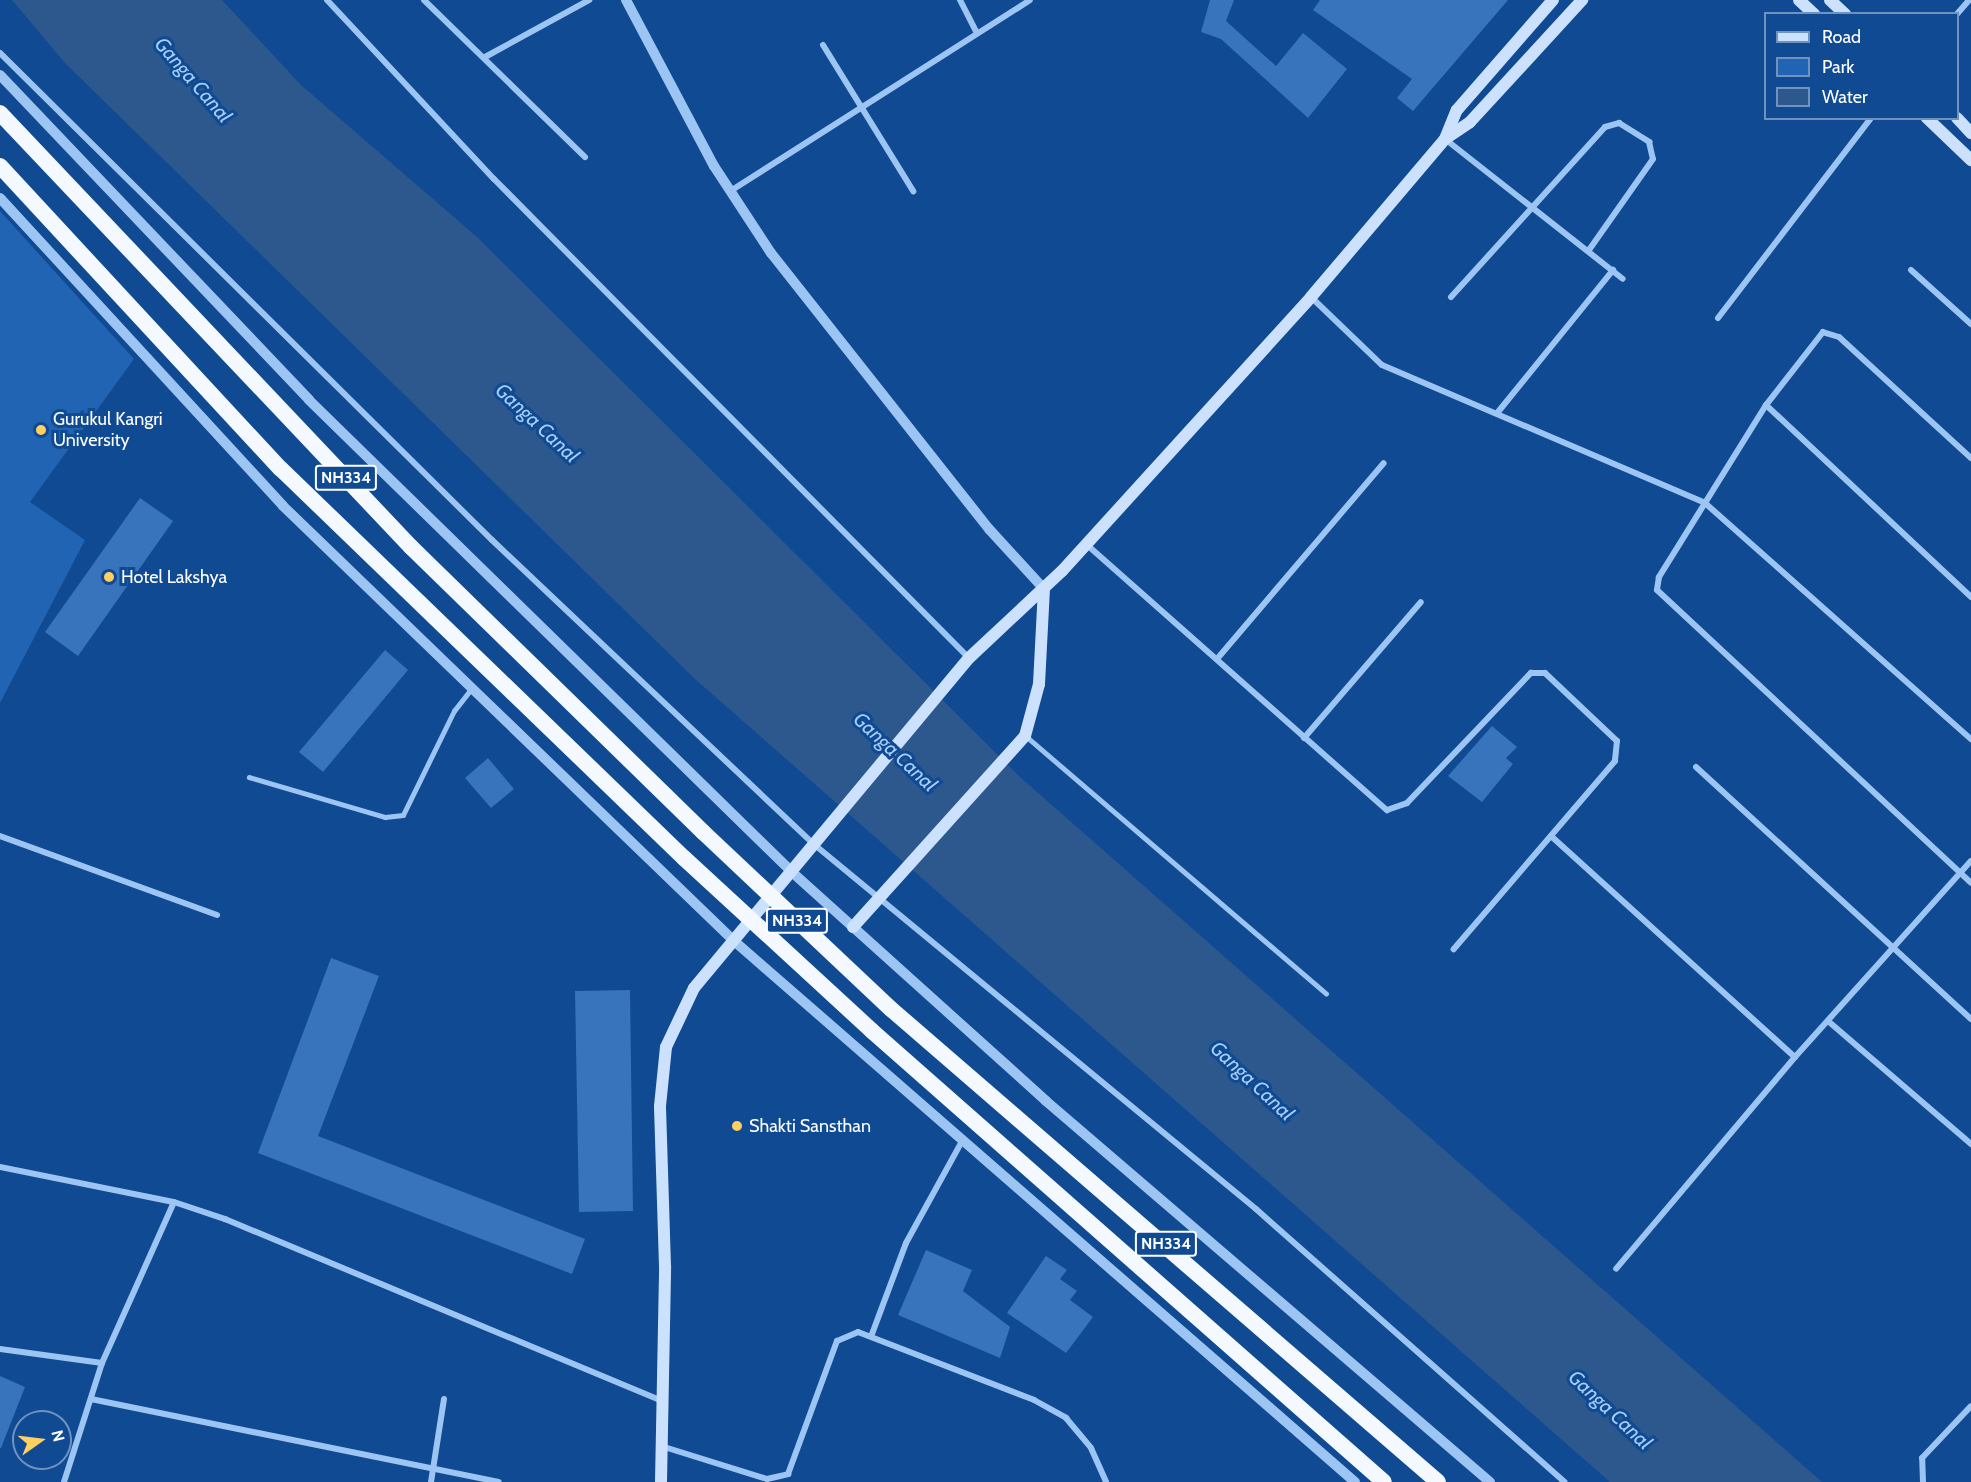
<!DOCTYPE html>
<style>
body{margin:0}
#map{position:relative;width:1971px;height:1482px;overflow:hidden;background:#0f4a93;font-family:Cabin,sans-serif}
div>[style]{position:absolute}
[style*='--x']{left:calc(var(--x)*1px);top:calc(var(--y)*1px);width:calc(var(--w)*1px);rotate:calc(var(--a)*1deg)}
.green>*{inset:0;background:#2064b3}
.water>*{inset:0;background:#2c588e}
.building>*{inset:0;background:#3774bc}
.service>*{height:4.5px;margin:-2.25px;padding:0 2.25px;transform-origin:2.25px;border-radius:2.25px;background:#9cc5f4}
.minor>*{height:6px;margin:-3px;padding:0 3px;transform-origin:3px;border-radius:3px;background:#9cc5f4}
.tertiary>*{height:10px;margin:-5px;padding:0 5px;transform-origin:5px;border-radius:5px;background:#9cc5f4}
.secondary>*{height:12px;margin:-6px;padding:0 6px;transform-origin:6px;border-radius:6px;background:#cbe1fd}
.trunk>*{height:16px;margin:-8px;padding:0 8px;transform-origin:8px;border-radius:8px;background:#f4f8ff}
.trunk-bridge>*{height:16px;margin:-8px;padding:0 8px;transform-origin:8px;border-radius:8px;background:#f4f8ff}
.dots>*{width:16px;height:16px;translate:-50% -50%;box-sizing:border-box;border:3px solid #0f4a93;border-radius:50%}
span{translate:-50% -50%;white-space:nowrap;text-align:center;line-height:1.15;-webkit-text-stroke:6px #0f4a93;paint-order:stroke}
.shield-label span{padding:2px 4px;background:#0f4a93;border:2px solid;border-radius:4px;-webkit-text-stroke-width:0}
.shield-label{font-size:16px;color:#fff;font-weight:700}
.poi-label{font-size:18px;color:#fff}
.left{translate:0 -50%;text-align:left}
.water-label{font-size:20px;color:#a8cffb;font-style:italic}
.legend{position:absolute;left:1764px;top:12px;width:195px;height:108px;box-sizing:border-box;background:#0f4a93;border:2px solid #6f92be;margin:0;padding:8px 10px;list-style:none;font-size:18px;color:#fff}
.legend li{display:flex;align-items:center;gap:12px;height:30px}
.legend b{width:30px;border:2px solid #6f92be}
.north{position:absolute;left:12px;top:1410px;width:60px;height:60px;box-sizing:border-box;background:#0f4a93;border:2px solid #6f92be;border-radius:50%;rotate:76deg;font-size:16px;font-weight:700;line-height:24px;text-align:center;color:#fff}
.north::after{content:'';display:block;margin:auto;width:21px;height:27px;background:#ffcf5f;clip-path:polygon(50% 0,100% 100%,50% 72%,0 100%)}
</style>
<div id="map">
<div class="green">
<div style="clip-path:polygon(0 211px,134px 359px,30px 502px,85px 540px,0 703px)"></div>
</div>
<div class="water">
<div style="clip-path:polygon(12px 0,222px 0,301px 85px,477px 237px,1020px 777px,1822px 1482px,1610px 1482px,695px 679px,65px 63px)"></div>
</div>
<div class="building">
<div style="clip-path:polygon(1210px 0,1234px 0,1226px 21px,1276px 66px,1303px 33px,1347px 69px,1308px 118px,1221px 39px,1201px 32px)"></div>
<div style="clip-path:polygon(1320px 0,1508px 0,1413px 111px,1397px 98px,1412px 79px,1313px 10px)"></div>
<div style="clip-path:polygon(140px 498px,173px 521px,78px 656px,45px 632px)"></div>
<div style="clip-path:polygon(385px 650px,408px 670px,323px 772px,299px 752px)"></div>
<div style="clip-path:polygon(1492px 726px,1517px 747px,1506px 758px,1513px 764px,1482px 802px,1448px 776px)"></div>
<div style="clip-path:polygon(488px 758px,514px 789px,491px 808px,465px 778px)"></div>
<div style="clip-path:polygon(331px 958px,379px 976px,318px 1136px,585px 1239px,572px 1274px,258px 1153px)"></div>
<div style="clip-path:polygon(630px 990px,633px 1211px,579px 1212px,575px 991px)"></div>
<div style="clip-path:polygon(926px 1250px,972px 1270px,963px 1291px,1010px 1327px,1000px 1358px,898px 1315px)"></div>
<div style="clip-path:polygon(1046px 1256px,1067px 1270px,1060px 1279px,1077px 1291px,1070px 1300px,1093px 1317px,1066px 1353px,1007px 1313px)"></div>
<div style="clip-path:polygon(0 1376px,25px 1387px,1px 1448px,0 1448px)"></div>
</div>
<div class="service">
<div style="--x:1027;--y:737;--w:394;--a:40.6"></div>
<div style="--x:249;--y:777;--w:142;--a:16.4"></div>
<div style="--x:385;--y:817;--w:18;--a:-6"></div>
<div style="--x:403;--y:815;--w:116;--a:-63.9"></div>
<div style="--x:454;--y:711;--w:29;--a:-52"></div>
</div>
<div class="minor">
<div style="--x:327;--y:0;--w:245;--a:47"></div>
<div style="--x:494;--y:179;--w:675;--a:45.24"></div>
<div style="--x:424;--y:0;--w:225;--a:44.3"></div>
<div style="--x:960;--y:0;--w:37;--a:63"></div>
<div style="--x:1957;--y:14;--w:18;--a:-49"></div>
<div style="--x:823;--y:45;--w:172;--a:58.3"></div>
<div style="--x:0;--y:53;--w:692;--a:44.71"></div>
<div style="--x:492;--y:540;--w:446;--a:43.4"></div>
<div style="--x:816;--y:846;--w:570;--a:39.52"></div>
<div style="--x:1256;--y:1209;--w:412;--a:41.5"></div>
<div style="--x:485;--y:57;--w:119;--a:-28.7"></div>
<div style="--x:1445;--y:139;--w:226;--a:38.2"></div>
<div style="--x:732;--y:190;--w:353;--a:-32.5"></div>
<div style="--x:1911;--y:270;--w:81;--a:42"></div>
<div style="--x:1311;--y:297;--w:98;--a:43.8"></div>
<div style="--x:1382;--y:365;--w:351;--a:23.1"></div>
<div style="--x:1705;--y:503;--w:356;--a:41.6"></div>
<div style="--x:1451;--y:297;--w:229;--a:-47.8"></div>
<div style="--x:1605;--y:127;--w:15;--a:-16"></div>
<div style="--x:1619;--y:123;--w:36;--a:32"></div>
<div style="--x:1649;--y:142;--w:17;--a:77"></div>
<div style="--x:1653;--y:159;--w:111;--a:125.1"></div>
<div style="--x:1718;--y:318;--w:252;--a:-52.6"></div>
<div style="--x:1766;--y:405;--w:281;--a:43.1"></div>
<div style="--x:1498;--y:412;--w:183;--a:-51"></div>
<div style="--x:1971;--y:458;--w:179;--a:-137.5"></div>
<div style="--x:1839;--y:337;--w:17;--a:-163"></div>
<div style="--x:1823;--y:332;--w:93;--a:128"></div>
<div style="--x:1766;--y:405;--w:203;--a:121.9"></div>
<div style="--x:1659;--y:577;--w:13;--a:99"></div>
<div style="--x:1657;--y:590;--w:429;--a:43"></div>
<div style="--x:1086;--y:544;--w:402;--a:41.5"></div>
<div style="--x:1387;--y:810;--w:21;--a:-19"></div>
<div style="--x:1407;--y:803;--w:180;--a:-46.4"></div>
<div style="--x:1531;--y:673;--w:14;--a:0"></div>
<div style="--x:1545;--y:673;--w:99;--a:43.4"></div>
<div style="--x:1617;--y:741;--w:20;--a:96"></div>
<div style="--x:1615;--y:761;--w:248;--a:130.6"></div>
<div style="--x:1217;--y:659;--w:257;--a:-49.6"></div>
<div style="--x:1304;--y:738;--w:179;--a:-49.3"></div>
<div style="--x:1696;--y:767;--w:373;--a:42.5"></div>
<div style="--x:0;--y:836;--w:231;--a:20"></div>
<div style="--x:1551;--y:836;--w:329;--a:42.2"></div>
<div style="--x:1795;--y:1057;--w:277;--a:130.2"></div>
<div style="--x:1828;--y:1021;--w:189;--a:40.7"></div>
<div style="--x:1795;--y:1057;--w:263;--a:-48.1"></div>
<div style="--x:0;--y:1167;--w:177;--a:11.4"></div>
<div style="--x:174;--y:1202;--w:54;--a:18.4"></div>
<div style="--x:225;--y:1219;--w:473;--a:22.6"></div>
<div style="--x:872;--y:1334;--w:97;--a:-69.5"></div>
<div style="--x:906;--y:1243;--w:116;--a:-61.2"></div>
<div style="--x:0;--y:1349;--w:103;--a:7.8"></div>
<div style="--x:91;--y:1399;--w:416;--a:11.5"></div>
<div style="--x:661;--y:1446;--w:111;--a:17.3"></div>
<div style="--x:767;--y:1479;--w:22;--a:-13"></div>
<div style="--x:788;--y:1474;--w:142;--a:-69.8"></div>
<div style="--x:837;--y:1341;--w:23;--a:-23"></div>
<div style="--x:858;--y:1332;--w:189;--a:21.1"></div>
<div style="--x:1034;--y:1400;--w:37;--a:29"></div>
<div style="--x:1066;--y:1418;--w:39;--a:50"></div>
<div style="--x:1091;--y:1448;--w:37;--a:66"></div>
<div style="--x:64;--y:1482;--w:125;--a:-72.3"></div>
<div style="--x:102;--y:1363;--w:176;--a:-65.9"></div>
<div style="--x:431;--y:1482;--w:84;--a:-81.1"></div>
<div style="--x:1923;--y:1482;--w:24;--a:-92"></div>
<div style="--x:1922;--y:1458;--w:71;--a:-46.7"></div>
</div>
<div class="tertiary">
<div style="--x:626;--y:0;--w:188;--a:62.1"></div>
<div style="--x:714;--y:166;--w:104;--a:56.8"></div>
<div style="--x:771;--y:253;--w:352;--a:51.7"></div>
<div style="--x:989;--y:529;--w:81;--a:47.5"></div>
<div style="--x:0;--y:75;--w:448;--a:46.4"></div>
<div style="--x:309;--y:400;--w:677;--a:44.34"></div>
<div style="--x:793;--y:873;--w:341;--a:42"></div>
<div style="--x:1046;--y:1101;--w:585;--a:40.63"></div>
<div style="--x:0;--y:198;--w:418;--a:47.4"></div>
<div style="--x:283;--y:506;--w:625;--a:43.96"></div>
<div style="--x:733;--y:940;--w:825;--a:41.07"></div>
</div>
<div class="secondary">
<div style="--x:1799;--y:0;--w:21;--a:43"></div>
<div style="--x:1830;--y:0;--w:21;--a:43"></div>
<div style="--x:1927;--y:118;--w:61;--a:43.7"></div>
<div style="--x:1957;--y:118;--w:21;--a:47"></div>
<div style="--x:1445;--y:139;--w:31;--a:-68"></div>
<div style="--x:1457;--y:110;--w:146;--a:-48.9"></div>
<div style="--x:853;--y:927;--w:257;--a:-48"></div>
<div style="--x:1025;--y:736;--w:54;--a:-74.9"></div>
<div style="--x:1039;--y:684;--w:95;--a:-87"></div>
<div style="--x:661;--y:1482;--w:216;--a:-88.9"></div>
<div style="--x:665;--y:1266;--w:160;--a:-91.8"></div>
<div style="--x:660;--y:1106;--w:59;--a:-84.2"></div>
<div style="--x:666;--y:1047;--w:65;--a:-64.6"></div>
<div style="--x:694;--y:988;--w:430;--a:-50.2"></div>
<div style="--x:969;--y:658;--w:127;--a:-43.1"></div>
<div style="--x:1062;--y:571;--w:370;--a:-47.7"></div>
<div style="--x:1311;--y:297;--w:207;--a:-49.7"></div>
<div style="--x:1445;--y:139;--w:30;--a:-34"></div>
<div style="--x:1470;--y:122;--w:166;--a:-47.4"></div>
</div>
<div class="trunk">
<div style="--x:0;--y:113;--w:598;--a:46.56"></div>
<div style="--x:411;--y:547;--w:408;--a:44.3"></div>
<div style="--x:0;--y:166;--w:413;--a:47.2"></div>
<div style="--x:281;--y:469;--w:560;--a:43.99"></div>
<div style="--x:891;--y:1009;--w:723;--a:40.85"></div>
<div style="--x:872;--y:1031;--w:682;--a:41.38"></div>
</div>
<div class="trunk-bridge">
<div style="--x:703;--y:832;--w:258;--a:43.3"></div>
<div style="--x:684;--y:858;--w:255;--a:42.6"></div>
</div>
<div class="dots">
<div style="left:41px;top:430px;background:#ffcf5f"></div>
<div style="left:109px;top:577px;background:#ffcf5f"></div>
<div style="left:737px;top:1126px;background:#ffcf5f"></div>
</div>
<div class="shield-label">
<span style="left:346px;top:478px">NH334</span>
<span style="left:797px;top:921px">NH334</span>
<span style="left:1166px;top:1244px">NH334</span>
</div>
<div class="poi-label">
<span class="left" style="left:53px;top:430px">Gurukul Kangri<br>University</span>
<span class="left" style="left:121px;top:577px">Hotel Lakshya</span>
<span class="left" style="left:749px;top:1126px">Shakti Sansthan</span>
</div>
<div class="water-label">
<span style="left:193px;top:80px;rotate:49deg">Ganga Canal</span>
<span style="left:537px;top:423px;rotate:43deg">Ganga Canal</span>
<span style="left:895px;top:752px;rotate:43deg">Ganga Canal</span>
<span style="left:1252px;top:1081px;rotate:43deg">Ganga Canal</span>
<span style="left:1610px;top:1410px;rotate:43deg">Ganga Canal</span>
</div>
<ul class="legend">
<li><b style="height:8px;background:#cbe1fd"></b>Road</li>
<li><b style="height:16px;background:#2064b3"></b>Park</li>
<li><b style="height:16px;background:#2c588e"></b>Water</li>
</ul>
<div class="north">N</div>
</div>
